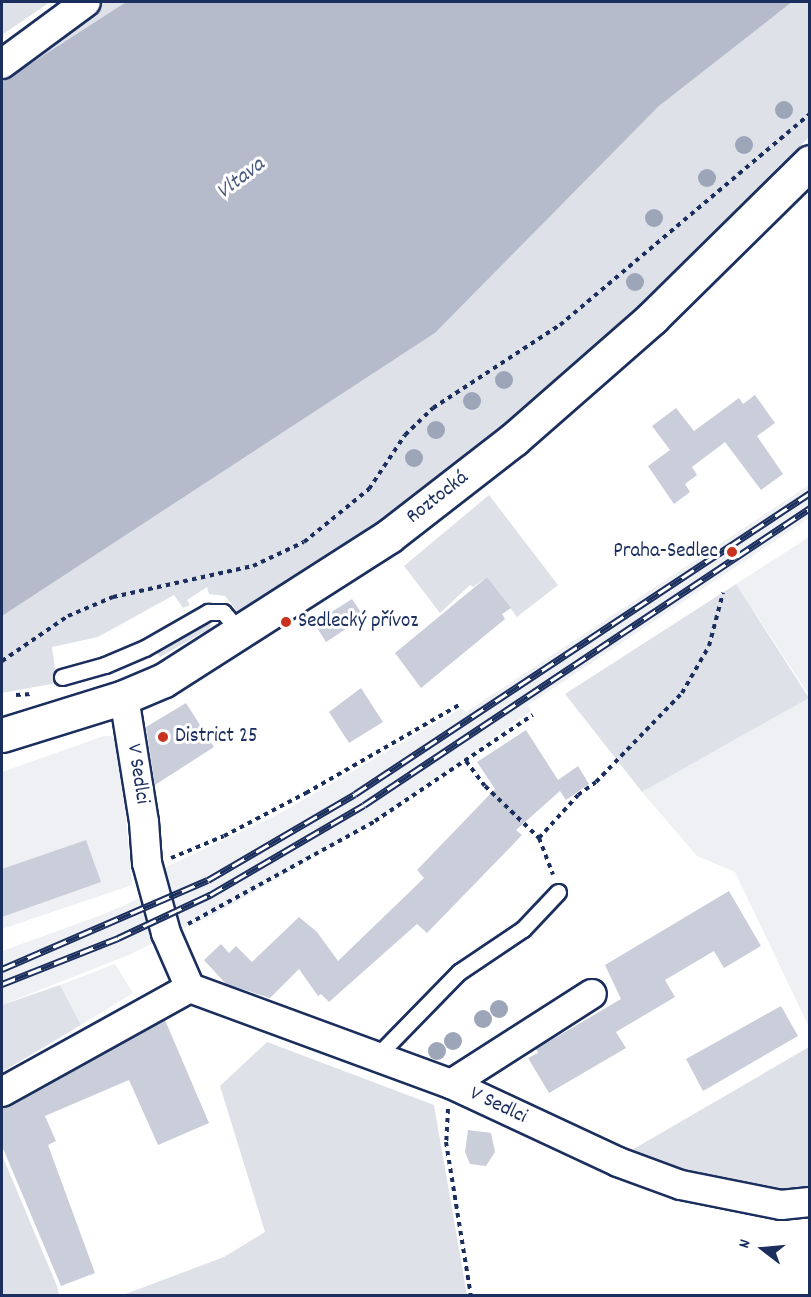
<!DOCTYPE html>
<meta charset="utf-8">
<style>
body{margin:0}
#map{position:relative;width:811px;height:1297px;overflow:hidden;background:#fff;font-family:Dekko,sans-serif}
div>[style]{position:absolute}
[style*='--x']{left:calc(var(--x)*1px);top:calc(var(--y)*1px);width:calc(var(--w)*1px);rotate:calc(var(--a)*1deg)}
.built>*{inset:0;background:#eff0f4}
.green>*{inset:0;background:#dee1e7}
.water>*{inset:0;background:#b5bbca}
.building>*{inset:0;background:#caceda}
.path>*{height:4px;margin-top:-2px;transform-origin:0;background:repeating-linear-gradient(90deg,#1b2f5e 0 4.5px,transparent 0 9px)}
.roads{filter:drop-shadow(2px 0 #1b2f5e) drop-shadow(-2px 0 #1b2f5e) drop-shadow(0 2px #1b2f5e) drop-shadow(0 -2px #1b2f5e)}
.service>*{height:15px;margin:-7.5px;padding:0 7.5px;transform-origin:7.5px;border-radius:7.5px;background:#fff}
.minor>*{height:28px;margin:-14px;padding:0 14px;transform-origin:14px;border-radius:14px;background:#fff}
.secondary>*{height:33px;margin:-16.5px;padding:0 16.5px;transform-origin:16.5px;border-radius:16.5px;background:#fff}
.rail>*{height:7px;margin-top:-3.5px;transform-origin:0;background:repeating-linear-gradient(90deg,#fff 0 14px,#1b2f5e 0 28px);box-sizing:border-box;border-block:2px solid #1b2f5e}
.trees>*{width:18px;height:18px;margin:-9px;border-radius:50%;background:#9da5b9}
.dots>*{width:16px;height:16px;translate:-50% -50%;box-sizing:border-box;border:3px solid #fff;border-radius:50%}
span{translate:-50% -50%;white-space:nowrap;text-align:center;line-height:1.15;-webkit-text-stroke:6px #fff;paint-order:stroke}
.street-label{font-size:21px;color:#1b2f5e}
.poi-label{font-size:21px;color:#1b2f5e}
.right{translate:-100% -50%;text-align:right}
.left{translate:0 -50%;text-align:left}
.water-label{font-size:22px;color:#49597e;font-style:italic}
.frame{position:absolute;inset:0;border:3px solid #1b2f5e;pointer-events:none}
.north{position:absolute;left:733px;top:1219px;width:60px;height:60px;-webkit-text-stroke:4px #fff;paint-order:stroke;rotate:286deg;font-size:16px;font-weight:700;line-height:24px;text-align:center;color:#1b2f5e}
.north::after{content:'';display:block;margin:auto;width:21px;height:27px;background:#1b2f5e;clip-path:polygon(50% 0,100% 100%,50% 72%,0 100%)}
</style>
<div id="map">
<div class="built">
<div style="clip-path:polygon(809px 485px,809px 518px,528px 705px,531px 711px,375px 822px,219px 912px,126px 956px,2px 1005px,2px 951px,107px 913px,170px 884px,164px 868px,279px 814px,462px 708px,466px 712px)"></div>
<div style="clip-path:polygon(809px 537px,809px 695px,736px 584px)"></div>
<div style="clip-path:polygon(809px 698px,809px 1027px,735px 872px,697px 856px,642px 792px)"></div>
<div style="clip-path:polygon(104px 736px,111px 736px,119px 743px,132px 885px,2px 929px,2px 772px)"></div>
<div style="clip-path:polygon(115px 964px,133px 993px,81px 1025px,60px 985px)"></div>
</div>
<div class="green">
<div style="clip-path:polygon(2px 2px,50px 2px,2px 35px)"></div>
<div style="clip-path:polygon(106px 2px,126px 2px,2px 82px,2px 67px)"></div>
<div style="clip-path:polygon(792px 2px,809px 2px,809px 137px,660px 288px,588px 352px,489px 436px,387px 515px,244px 611px,237px 611px,225px 596px,209px 594px,207px 587px,187px 600px,190px 605px,183px 608px,174px 595px,98px 637px,52px 647px,57px 683px,2px 693px,2px 616px,435px 333px,659px 106px)"></div>
<div style="clip-path:polygon(489px 495px,558px 585px,517px 617px,487px 577px,473px 587px,470px 585px,440px 613px,404px 566px)"></div>
<div style="clip-path:polygon(736px 584px,809px 698px,642px 792px,565px 694px)"></div>
<div style="clip-path:polygon(206px 622px,211px 625px,209px 629px,160px 657px,155px 650px)"></div>
<div style="clip-path:polygon(60px 985px,81px 1025px,2px 1072px,2px 1005px)"></div>
<div style="clip-path:polygon(267px 1042px,434px 1105px,467px 1295px,123px 1295px,224px 1257px,265px 1232px,220px 1086px)"></div>
<div style="clip-path:polygon(809px 1047px,809px 1186px,755px 1194px,625px 1154px)"></div>
<div style="clip-path:polygon(2px 1155px,57px 1286px,59px 1295px,2px 1295px)"></div>
</div>
<div class="water">
<div style="clip-path:polygon(126px 2px,792px 2px,659px 106px,435px 333px,2px 616px,2px 82px)"></div>
</div>
<div class="building">
<div style="clip-path:polygon(755px 395px,775px 423px,757px 436px,783px 474px,761px 490px,725px 442px,692px 467px,697px 475px,685px 484px,690px 492px,674px 504px,648px 466px,670px 450px,652px 426px,676px 408px,694px 431px,739px 398px,743px 404px)"></div>
<div style="clip-path:polygon(487px 577px,511px 608px,502px 614px,505px 619px,421px 688px,395px 653px)"></div>
<div style="clip-path:polygon(352px 599px,364px 617px,326px 642px,314px 623px)"></div>
<div style="clip-path:polygon(361px 688px,383px 722px,349px 743px,329px 712px)"></div>
<div style="clip-path:polygon(186px 703px,214px 747px,155px 785px,146px 727px)"></div>
<div style="clip-path:polygon(526px 730px,558px 780px,578px 766px,589px 784px,566px 800px,560px 791px,516px 830px,522px 835px,427px 933px,417px 924px,329px 1002px,321px 994px,318px 996px,299px 969px,270px 998px,226px 984px,204px 960px,221px 944px,229px 953px,236px 946px,252px 962px,299px 917px,317px 932px,338px 961px,424px 878px,417px 870px,495px 789px,477px 762px)"></div>
<div style="clip-path:polygon(86px 840px,101px 882px,2px 917px,2px 869px)"></div>
<div style="clip-path:polygon(729px 891px,761px 946px,724px 968px,714px 951px,665px 980px,675px 997px,616px 1032px,626px 1048px,549px 1093px,528px 1058px,538px 1053px,536px 1049px,621px 999px,605px 965px)"></div>
<div style="clip-path:polygon(781px 1006px,798px 1036px,703px 1091px,686px 1059px)"></div>
<div style="clip-path:polygon(165px 1020px,209px 1123px,158px 1145px,129px 1080px,45px 1116px,56px 1141px,48px 1145px,95px 1273px,61px 1286px,2px 1146px,2px 1108px)"></div>
<div style="clip-path:polygon(468px 1130px,491px 1133px,495px 1152px,486px 1166px,470px 1164px,465px 1152px)"></div>
</div>
<div class="path">
<div style="--x:2;--y:661;--w:80;--a:-34.3"></div>
<div style="--x:68;--y:616;--w:49;--a:-22.9"></div>
<div style="--x:113;--y:597;--w:143;--a:-12.5"></div>
<div style="--x:253;--y:566;--w:56;--a:-25.2"></div>
<div style="--x:304;--y:542;--w:84;--a:-39.2"></div>
<div style="--x:369;--y:489;--w:65;--a:-56.3"></div>
<div style="--x:405;--y:435;--w:39;--a:-44"></div>
<div style="--x:433;--y:408;--w:152;--a:-33.2"></div>
<div style="--x:560;--y:325;--w:327;--a:-40.2"></div>
<div style="--x:16;--y:695;--w:16;--a:-4"></div>
<div style="--x:466;--y:761;--w:31;--a:53"></div>
<div style="--x:485;--y:786;--w:75;--a:43.9"></div>
<div style="--x:539;--y:838;--w:58;--a:-47.8"></div>
<div style="--x:578;--y:795;--w:22;--a:-36"></div>
<div style="--x:596;--y:782;--w:124;--a:-46"></div>
<div style="--x:682;--y:693;--w:54;--a:-60.1"></div>
<div style="--x:709;--y:646;--w:55;--a:-75.2"></div>
<div style="--x:539;--y:838;--w:39;--a:69"></div>
<div style="--x:171;--y:858;--w:57;--a:-22.5"></div>
<div style="--x:224;--y:836;--w:93;--a:-27.7"></div>
<div style="--x:306;--y:793;--w:179;--a:-29.9"></div>
<div style="--x:188;--y:924;--w:213;--a:-28.8"></div>
<div style="--x:375;--y:821;--w:190;--a:-33.9"></div>
<div style="--x:448;--y:1109;--w:33;--a:93"></div>
<div style="--x:446;--y:1142;--w:156;--a:80.8"></div>
</div>
<div class="roads">
<div class="service">
<div style="--x:62;--y:677;--w:45;--a:-15.6"></div>
<div style="--x:105;--y:665;--w:43;--a:-23"></div>
<div style="--x:145;--y:648;--w:73;--a:-29.7"></div>
<div style="--x:208;--y:612;--w:15;--a:0"></div>
<div style="--x:223;--y:612;--w:29;--a:49"></div>
<div style="--x:375;--y:1058;--w:120;--a:-45.7"></div>
<div style="--x:459;--y:972;--w:77;--a:-33.9"></div>
<div style="--x:523;--y:929;--w:51;--a:-46.6"></div>
</div>
<div class="minor">
<div style="--x:2;--y:64;--w:104;--a:-36.4"></div>
<div style="--x:124;--y:697;--w:127;--a:80.9"></div>
<div style="--x:144;--y:822;--w:41;--a:85.8"></div>
<div style="--x:147;--y:863;--w:73;--a:74.8"></div>
<div style="--x:166;--y:933;--w:60;--a:66.4"></div>
<div style="--x:451;--y:1084;--w:167;--a:-32.6"></div>
<div style="--x:2;--y:1092;--w:215;--a:-29"></div>
<div style="--x:190;--y:988;--w:278;--a:20.2"></div>
<div style="--x:451;--y:1084;--w:184;--a:25"></div>
<div style="--x:618;--y:1162;--w:67;--a:20.1"></div>
<div style="--x:681;--y:1185;--w:102;--a:11.3"></div>
<div style="--x:781;--y:1205;--w:29;--a:-6"></div>
</div>
<div class="secondary">
<div style="--x:2;--y:735;--w:128;--a:-17.3"></div>
<div style="--x:124;--y:697;--w:43;--a:-23"></div>
<div style="--x:164;--y:680;--w:267;--a:-32.6"></div>
<div style="--x:389;--y:536;--w:158;--a:-37.8"></div>
<div style="--x:514;--y:439;--w:184;--a:-41.2"></div>
<div style="--x:652;--y:318;--w:222;--a:-44.6"></div>
</div>
</div>
<div class="rail">
<div style="--x:2;--y:969;--w:224;--a:-23.4"></div>
<div style="--x:208;--y:880;--w:170;--a:-30.3"></div>
<div style="--x:355;--y:794;--w:546;--a:-33.49"></div>
<div style="--x:2;--y:984;--w:125;--a:-21.6"></div>
<div style="--x:118;--y:938;--w:102;--a:-25.1"></div>
<div style="--x:210;--y:895;--w:178;--a:-30.3"></div>
<div style="--x:364;--y:805;--w:536;--a:-33.66"></div>
</div>
<div class="trees">
<div style="left:784px;top:110px"></div>
<div style="left:744px;top:145px"></div>
<div style="left:707px;top:178px"></div>
<div style="left:654px;top:218px"></div>
<div style="left:635px;top:282px"></div>
<div style="left:504px;top:380px"></div>
<div style="left:472px;top:401px"></div>
<div style="left:436px;top:430px"></div>
<div style="left:414px;top:458px"></div>
<div style="left:499px;top:1009px"></div>
<div style="left:483px;top:1019px"></div>
<div style="left:453px;top:1041px"></div>
<div style="left:437px;top:1051px"></div>
</div>
<div class="dots">
<div style="left:732px;top:552px;background:#c8321e"></div>
<div style="left:286px;top:622px;background:#c8321e"></div>
<div style="left:163px;top:737px;background:#c8321e"></div>
</div>
<div class="street-label">
<span style="left:438px;top:498px;rotate:-38deg">Roztocká</span>
<span style="left:137px;top:774px;rotate:81deg">V Sedlci</span>
<span style="left:498px;top:1106px;rotate:25deg">V Sedlci</span>
</div>
<div class="poi-label">
<span class="right" style="left:718px;top:552px">Praha-Sedlec</span>
<span class="left" style="left:298px;top:622px">Sedlecký přívoz</span>
<span class="left" style="left:175px;top:737px">District 25</span>
</div>
<div class="water-label">
<span style="left:241px;top:179px;rotate:-37deg">Vltava</span>
</div>
<div class="frame"></div>
<div class="north">N</div>
</div>
